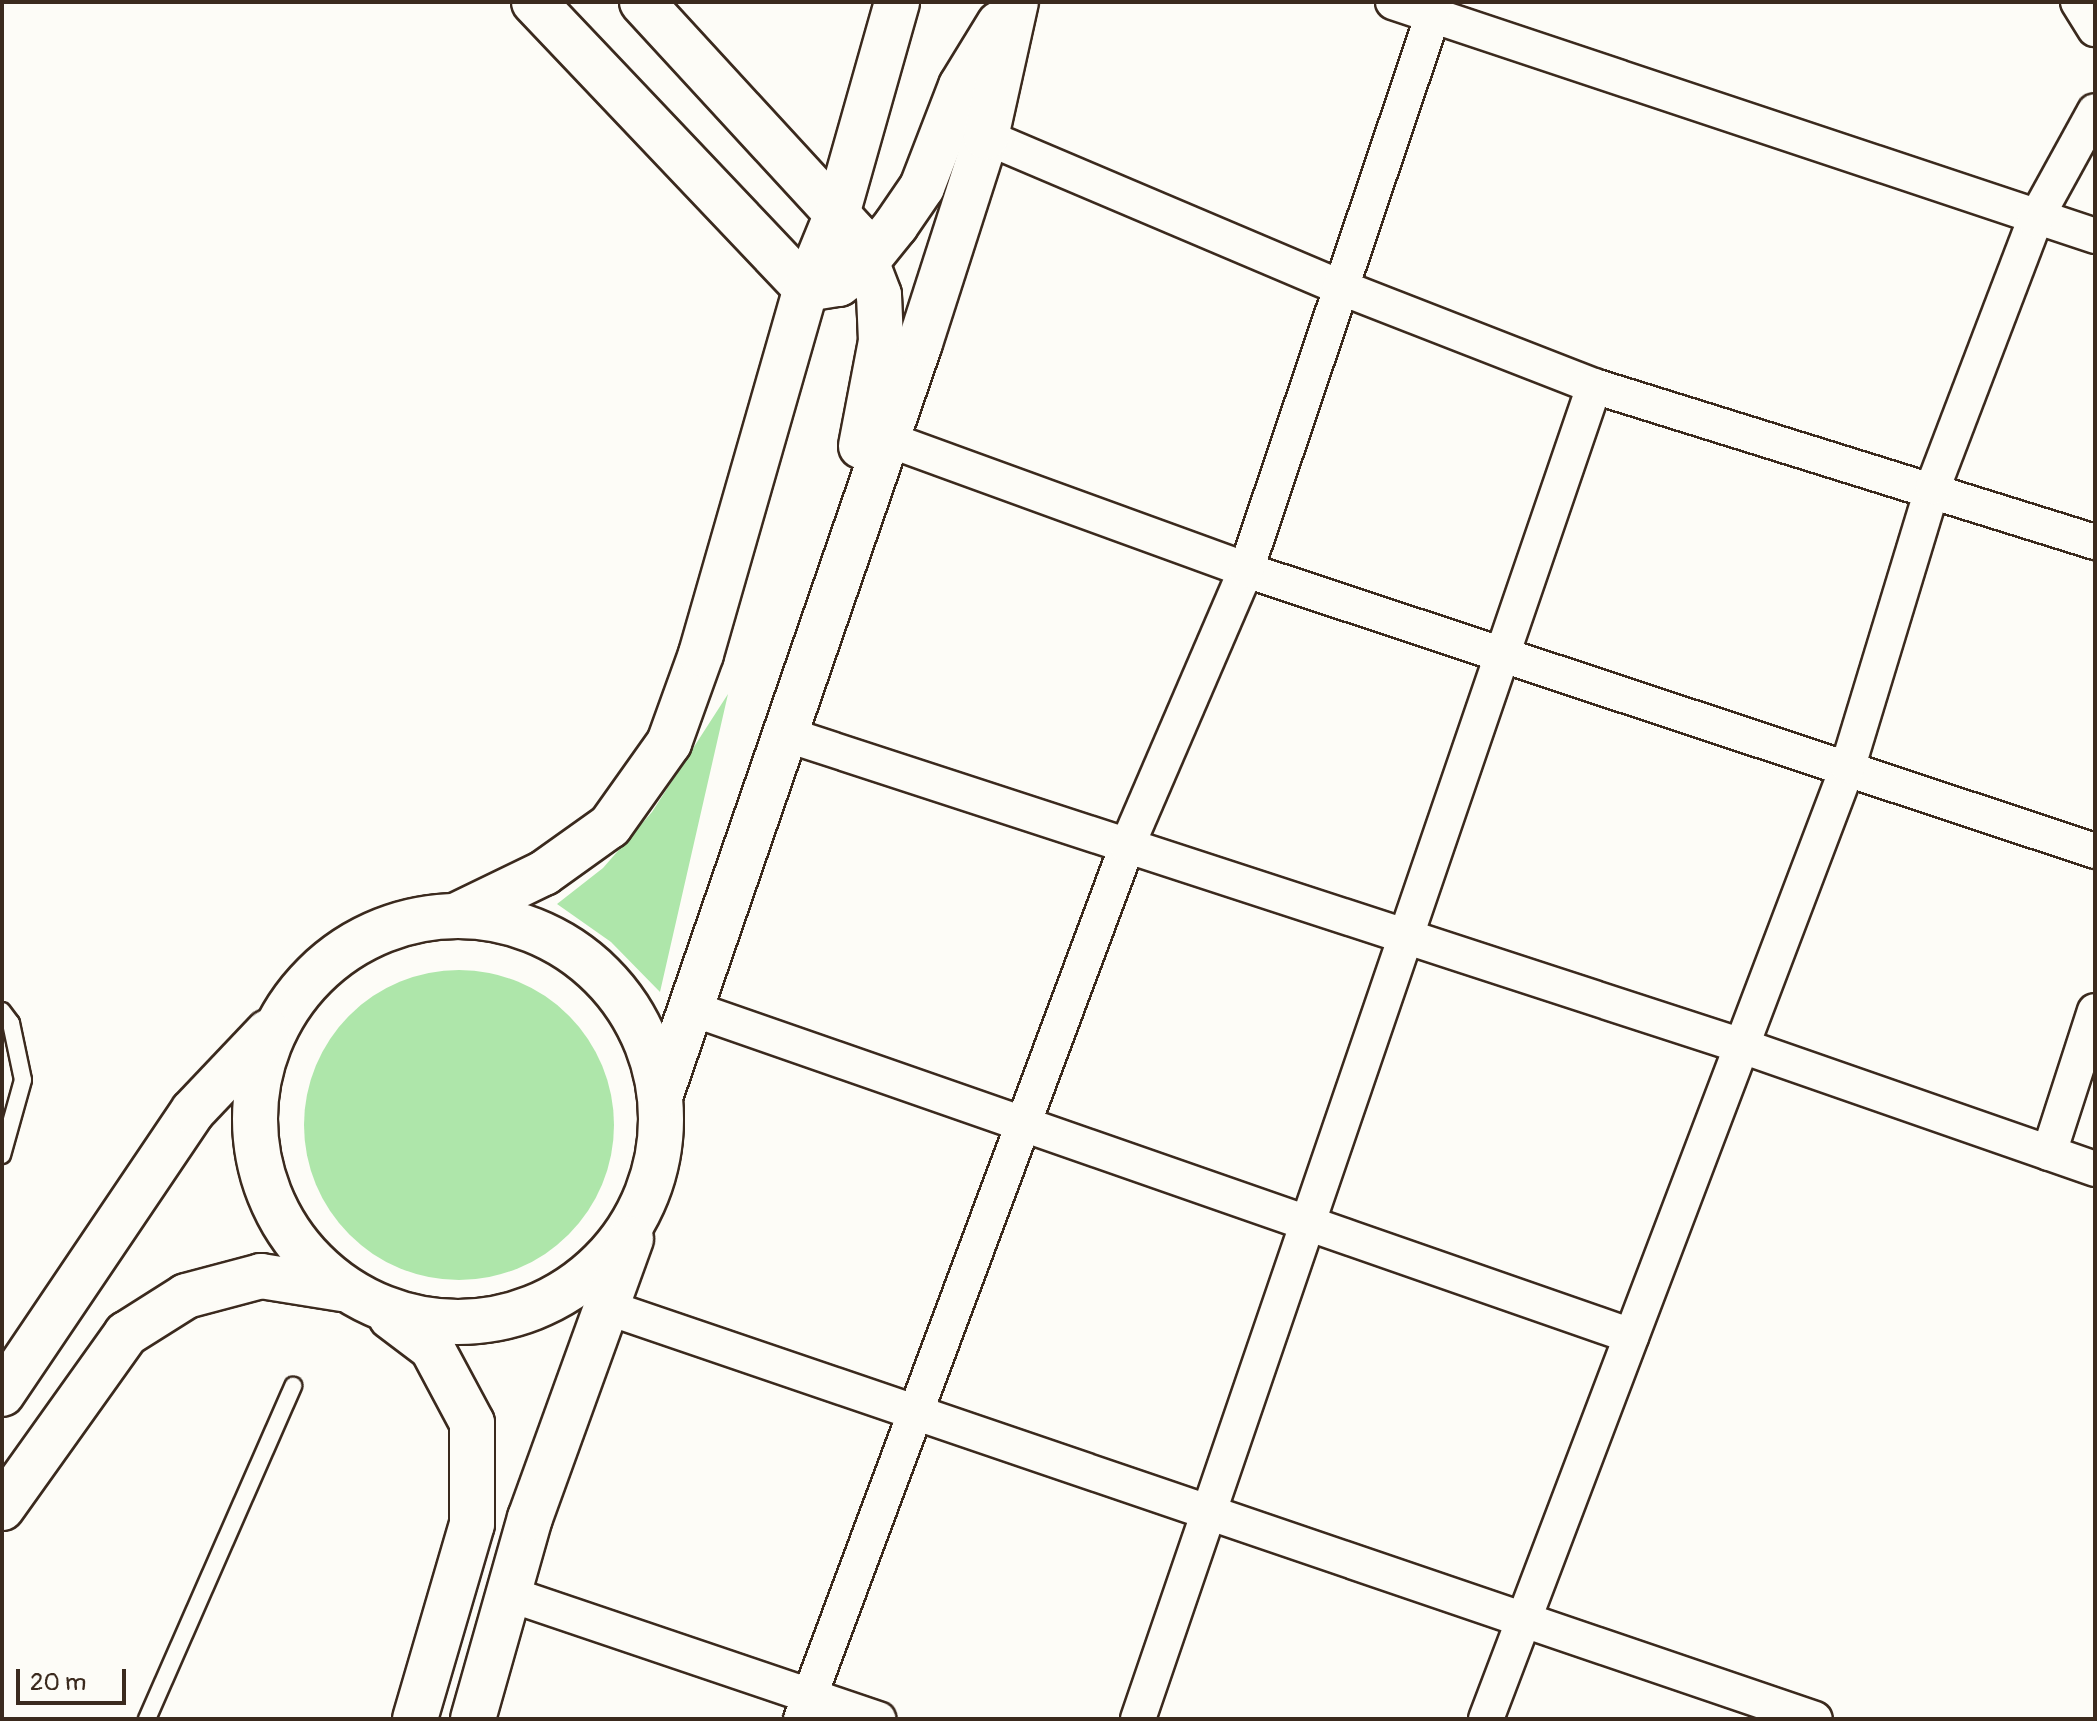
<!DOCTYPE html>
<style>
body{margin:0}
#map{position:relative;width:2097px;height:1721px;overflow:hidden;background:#fdfcf7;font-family:Pangolin,sans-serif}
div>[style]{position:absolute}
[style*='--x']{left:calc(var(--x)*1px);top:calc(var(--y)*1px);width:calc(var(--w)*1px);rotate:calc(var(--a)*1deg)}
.green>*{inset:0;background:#aee6aa}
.round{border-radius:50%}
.roads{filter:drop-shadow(2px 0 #3b2a1e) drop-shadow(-2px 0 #3b2a1e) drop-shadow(0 2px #3b2a1e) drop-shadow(0 -2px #3b2a1e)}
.lane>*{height:16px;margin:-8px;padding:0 8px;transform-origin:8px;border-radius:8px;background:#fdfcf7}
.street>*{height:34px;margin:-17px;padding:0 17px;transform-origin:17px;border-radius:17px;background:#fdfcf7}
.secondary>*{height:44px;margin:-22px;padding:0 22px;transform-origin:22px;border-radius:22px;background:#fdfcf7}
.secondary>.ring{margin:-22px;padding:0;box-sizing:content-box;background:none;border:44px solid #fdfcf7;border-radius:50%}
span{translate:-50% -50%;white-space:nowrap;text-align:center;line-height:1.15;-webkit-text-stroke:7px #fdfcf7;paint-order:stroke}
.frame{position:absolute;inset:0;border:4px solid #3b2a1e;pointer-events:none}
.scale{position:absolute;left:16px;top:1669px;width:110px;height:36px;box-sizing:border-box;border:4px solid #3b2a1e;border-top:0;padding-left:10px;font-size:24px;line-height:28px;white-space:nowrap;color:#3b2a1e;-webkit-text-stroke:6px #fdfcf7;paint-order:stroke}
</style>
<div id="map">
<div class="green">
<div style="clip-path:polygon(728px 694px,660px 992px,611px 942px,557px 904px,603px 868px,652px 812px)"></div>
<div class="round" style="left:304px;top:970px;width:310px;height:310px"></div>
</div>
<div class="roads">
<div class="lane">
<div style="--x:2;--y:1011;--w:15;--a:53"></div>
<div style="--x:11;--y:1023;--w:58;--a:78.1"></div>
<div style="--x:23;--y:1080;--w:78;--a:105.6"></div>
<div style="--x:147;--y:1719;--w:364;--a:-66.3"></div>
</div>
<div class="street">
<div style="--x:1393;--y:2;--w:740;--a:18.43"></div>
<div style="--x:2078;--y:2;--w:32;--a:58"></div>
<div style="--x:986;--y:137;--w:384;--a:23"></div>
<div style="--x:1340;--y:287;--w:273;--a:21.3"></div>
<div style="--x:1594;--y:386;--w:525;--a:17.3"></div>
<div style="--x:887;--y:439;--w:382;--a:20"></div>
<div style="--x:1246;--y:570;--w:894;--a:18.31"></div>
<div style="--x:788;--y:735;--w:1003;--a:18.06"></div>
<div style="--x:1742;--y:1046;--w:374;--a:19.2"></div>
<div style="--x:687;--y:1007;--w:1000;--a:19.21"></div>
<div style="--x:2049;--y:1153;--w:149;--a:-72.1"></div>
<div style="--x:606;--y:1307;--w:1277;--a:18.82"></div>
<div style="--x:509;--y:1594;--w:390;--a:18.7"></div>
<div style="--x:801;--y:1719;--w:932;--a:-69.52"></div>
<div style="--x:1127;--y:846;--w:301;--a:-66.7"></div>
<div style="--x:1246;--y:570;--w:586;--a:-71.38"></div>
<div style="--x:1138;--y:1719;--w:1409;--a:-71.11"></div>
<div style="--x:1486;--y:1719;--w:1019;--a:-69.2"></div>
<div style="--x:1848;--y:766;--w:292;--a:-73.1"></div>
<div style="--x:1933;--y:487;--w:286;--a:-69.1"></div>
<div style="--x:2035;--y:220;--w:124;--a:-61.2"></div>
</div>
<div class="secondary">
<div style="--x:534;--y:2;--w:395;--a:46.5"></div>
<div style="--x:806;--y:289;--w:33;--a:-9"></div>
<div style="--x:839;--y:284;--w:36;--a:-39"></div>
<div style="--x:867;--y:261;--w:46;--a:-51.1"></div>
<div style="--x:896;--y:225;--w:46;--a:-55.6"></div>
<div style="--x:922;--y:187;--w:108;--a:-68.9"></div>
<div style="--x:961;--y:86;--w:73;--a:-58.5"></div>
<div style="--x:642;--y:2;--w:316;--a:47.4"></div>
<div style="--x:856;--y:235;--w:64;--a:69"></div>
<div style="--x:879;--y:295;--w:46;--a:87.5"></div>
<div style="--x:881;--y:341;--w:107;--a:100.8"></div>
<div style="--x:457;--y:915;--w:97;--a:-25.8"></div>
<div style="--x:544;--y:873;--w:81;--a:-35.5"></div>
<div style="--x:610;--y:826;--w:102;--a:-54.6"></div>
<div style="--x:669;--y:743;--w:95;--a:-70.2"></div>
<div style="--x:701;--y:654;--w:380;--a:-74"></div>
<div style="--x:806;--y:289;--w:84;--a:-67.7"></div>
<div style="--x:838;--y:211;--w:217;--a:-74.2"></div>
<div class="ring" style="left:255px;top:916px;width:362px;height:362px"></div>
<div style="--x:661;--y:1094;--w:794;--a:-70.97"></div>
<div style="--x:920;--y:343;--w:216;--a:-72.2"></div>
<div style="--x:986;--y:137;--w:138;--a:-77.5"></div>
<div style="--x:391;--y:1317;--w:51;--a:37.1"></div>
<div style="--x:432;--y:1348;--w:85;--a:61.9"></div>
<div style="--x:472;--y:1423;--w:101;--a:90"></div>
<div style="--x:472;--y:1524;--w:203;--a:106.3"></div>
<div style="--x:2;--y:1394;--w:341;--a:-56"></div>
<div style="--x:193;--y:1111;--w:109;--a:-46.5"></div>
<div style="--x:2;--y:1508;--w:214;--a:-54.5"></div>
<div style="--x:126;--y:1334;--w:71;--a:-32.3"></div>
<div style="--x:186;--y:1296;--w:78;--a:-14.9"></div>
<div style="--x:261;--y:1276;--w:82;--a:9.1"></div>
<div style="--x:473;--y:1719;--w:209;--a:-74.2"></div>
<div style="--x:530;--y:1518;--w:297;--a:-70.1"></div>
</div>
</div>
<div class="frame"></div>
<div class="scale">20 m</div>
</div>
